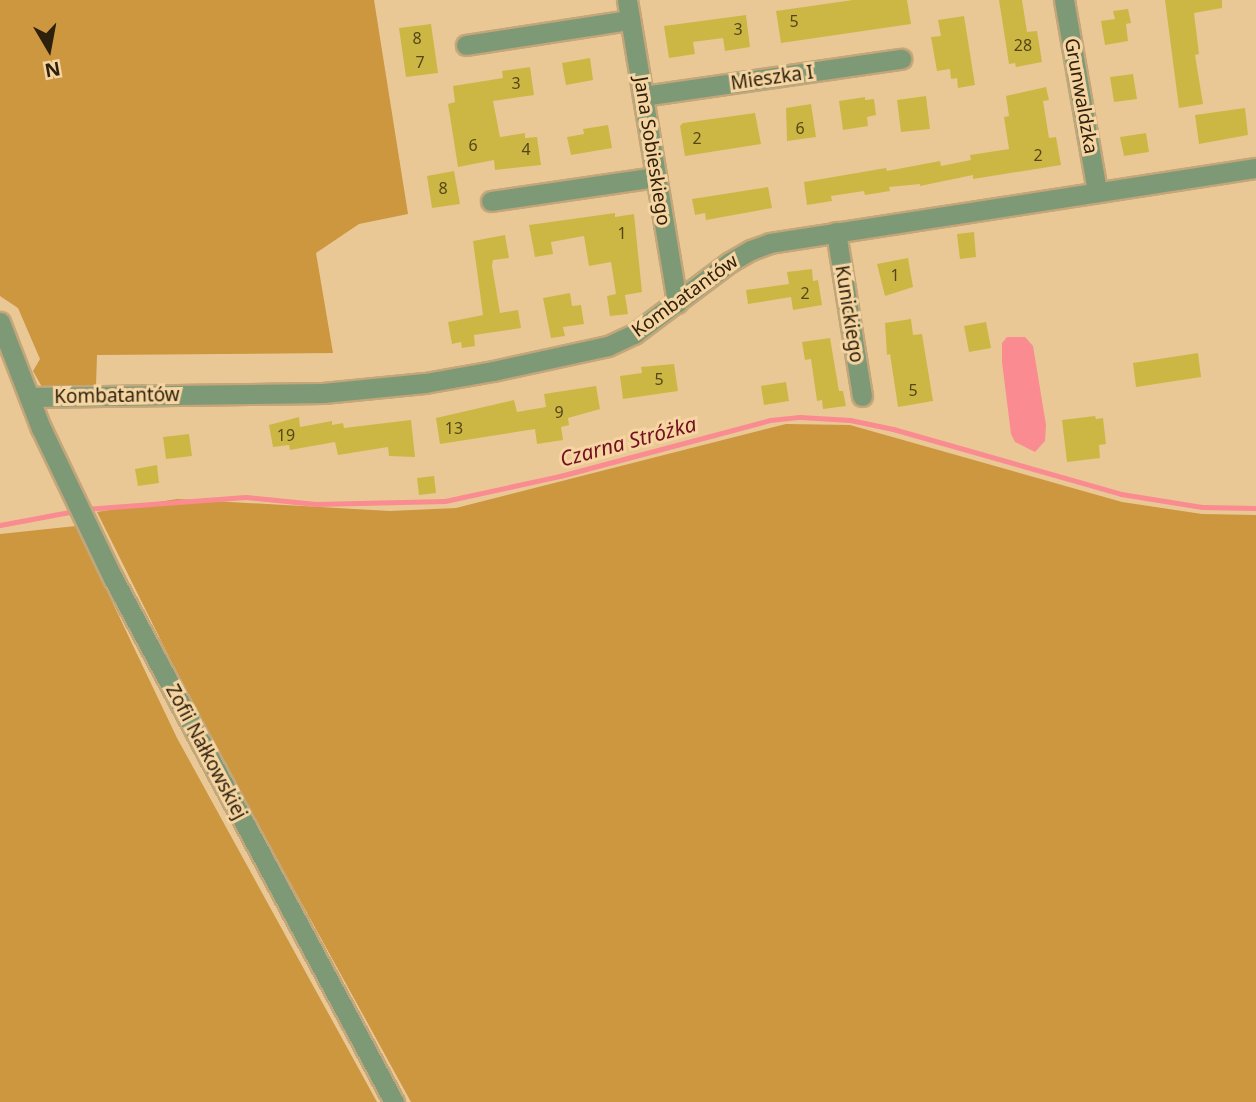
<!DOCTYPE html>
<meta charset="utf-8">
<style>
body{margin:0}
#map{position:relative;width:1256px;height:1102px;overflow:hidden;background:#e9c896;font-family:"Noto Sans",sans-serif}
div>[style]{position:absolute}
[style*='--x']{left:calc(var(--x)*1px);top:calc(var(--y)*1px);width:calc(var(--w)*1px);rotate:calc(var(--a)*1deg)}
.green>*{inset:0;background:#cc973e}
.water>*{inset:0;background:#fa8b90}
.stream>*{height:5px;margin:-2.5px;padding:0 2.5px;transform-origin:2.5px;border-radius:2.5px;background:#fa8b90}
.building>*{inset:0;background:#cdb744}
.roads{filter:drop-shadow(2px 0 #c3a67a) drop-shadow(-2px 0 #c3a67a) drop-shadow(0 2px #c3a67a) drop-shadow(0 -2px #c3a67a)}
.minor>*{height:19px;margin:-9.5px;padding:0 9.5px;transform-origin:9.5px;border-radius:9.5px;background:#7e9975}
span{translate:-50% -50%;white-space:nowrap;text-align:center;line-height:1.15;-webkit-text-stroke:6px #f6d5a2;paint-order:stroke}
.number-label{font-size:16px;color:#55461a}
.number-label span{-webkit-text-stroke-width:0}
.street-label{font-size:19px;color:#2d200c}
.water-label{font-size:21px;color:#731022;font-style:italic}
.north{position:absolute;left:14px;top:14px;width:70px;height:70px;-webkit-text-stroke:5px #f6d5a2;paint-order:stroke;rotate:170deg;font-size:19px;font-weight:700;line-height:28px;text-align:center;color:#2d200c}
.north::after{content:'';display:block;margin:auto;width:24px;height:32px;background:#2d200c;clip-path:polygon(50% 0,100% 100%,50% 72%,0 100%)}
</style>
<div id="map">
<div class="green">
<div style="clip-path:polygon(0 0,374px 0,408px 214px,359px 224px,316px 253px,333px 353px,97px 355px,96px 386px,42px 387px,33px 371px,40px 359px,18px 308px,0 296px)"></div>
<div style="clip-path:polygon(786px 424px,850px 425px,1122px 502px,1202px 514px,1256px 515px,1256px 1102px,411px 1102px,196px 711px,97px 512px,177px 499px,390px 511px,456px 508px)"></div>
<div style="clip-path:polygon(76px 526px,177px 738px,377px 1102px,0 1102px,0 534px)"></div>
</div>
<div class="water">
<div style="clip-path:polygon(1007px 337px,1025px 337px,1033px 346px,1046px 425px,1045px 441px,1035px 452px,1015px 442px,1011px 434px,1002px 362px,1002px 343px)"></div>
</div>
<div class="stream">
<div style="--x:85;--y:509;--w:161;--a:-4.3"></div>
<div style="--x:246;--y:497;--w:70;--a:5.7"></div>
<div style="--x:316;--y:504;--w:129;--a:-1.3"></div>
<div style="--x:445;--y:501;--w:118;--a:-12.3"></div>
<div style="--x:560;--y:476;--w:217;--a:-14.9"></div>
<div style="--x:770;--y:420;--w:30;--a:-6"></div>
<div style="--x:800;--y:417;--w:50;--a:3.4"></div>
<div style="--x:850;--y:420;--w:44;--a:11.8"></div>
<div style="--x:893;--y:429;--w:237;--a:15.9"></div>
<div style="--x:1121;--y:494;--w:82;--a:9.1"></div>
<div style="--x:1202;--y:507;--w:54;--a:1.1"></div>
<div style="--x:0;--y:525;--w:76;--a:-10.6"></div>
</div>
<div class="building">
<div style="clip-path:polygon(853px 0,907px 0,911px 24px,781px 43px,776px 11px)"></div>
<div style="clip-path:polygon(999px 0,1022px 0,1027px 32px,1037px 31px,1042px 62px,1016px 67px,1015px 63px,1009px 64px)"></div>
<div style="clip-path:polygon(1165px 0,1222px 0,1222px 8px,1194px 13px,1199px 54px,1195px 55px,1203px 104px,1179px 108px)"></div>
<div style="clip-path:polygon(1128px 9px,1131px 23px,1126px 24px,1128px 41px,1105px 45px,1101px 21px,1115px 19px,1113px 11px)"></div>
<div style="clip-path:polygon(746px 15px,750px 47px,725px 51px,723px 38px,693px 42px,695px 54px,669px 58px,664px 26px)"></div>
<div style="clip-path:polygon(964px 16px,975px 85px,958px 88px,957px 78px,951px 79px,950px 69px,937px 71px,931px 37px,941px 36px,938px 20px)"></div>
<div style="clip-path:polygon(431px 24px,438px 73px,406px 77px,399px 28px)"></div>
<div style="clip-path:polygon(590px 58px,593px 80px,566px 85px,562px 63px)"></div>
<div style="clip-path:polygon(530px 67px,534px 95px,493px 101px,500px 137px,525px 133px,525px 138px,537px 137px,541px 165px,495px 170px,494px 160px,458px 167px,448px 104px,455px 102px,453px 86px,503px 78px,502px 71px)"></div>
<div style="clip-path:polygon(1133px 74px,1137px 99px,1114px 102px,1110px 77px)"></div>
<div style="clip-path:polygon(1046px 87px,1049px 100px,1043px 101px,1049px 138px,1056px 137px,1061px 165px,973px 179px,973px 175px,920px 186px,920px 184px,889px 187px,890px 191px,865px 195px,864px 191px,831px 196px,832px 201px,807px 205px,804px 182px,886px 168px,887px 171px,940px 161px,941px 166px,971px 160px,970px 155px,1009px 149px,1004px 117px,1009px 116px,1006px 96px)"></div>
<div style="clip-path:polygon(926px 96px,930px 129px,901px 132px,897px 100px)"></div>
<div style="clip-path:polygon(865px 97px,865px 100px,874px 99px,876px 115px,867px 117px,868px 126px,843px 130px,839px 101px)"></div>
<div style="clip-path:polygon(811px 104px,816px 137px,787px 141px,786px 108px)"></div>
<div style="clip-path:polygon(1245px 108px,1248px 135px,1199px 144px,1195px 115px)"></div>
<div style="clip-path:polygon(755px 113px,761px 144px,685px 156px,680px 126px,683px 123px)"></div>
<div style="clip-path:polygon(608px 125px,612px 148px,571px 155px,567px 137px,584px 134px,583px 129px)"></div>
<div style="clip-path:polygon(1146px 133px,1149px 152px,1124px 156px,1120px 137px)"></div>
<div style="clip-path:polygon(454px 171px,460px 204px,432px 208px,427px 176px)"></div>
<div style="clip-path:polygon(768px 187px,772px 208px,706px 220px,705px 213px,695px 215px,692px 199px)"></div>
<div style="clip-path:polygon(615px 213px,615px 217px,634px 214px,642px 292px,625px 295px,628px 314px,610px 316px,607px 296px,616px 294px,611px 262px,589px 266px,584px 236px,551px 242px,553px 254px,535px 257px,529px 225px)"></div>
<div style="clip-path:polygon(974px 232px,976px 257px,960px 259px,957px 234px)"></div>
<div style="clip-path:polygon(505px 235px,509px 258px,493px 260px,492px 266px,500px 313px,518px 310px,521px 328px,474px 335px,475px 346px,462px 348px,461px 342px,452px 344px,448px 322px,483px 315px,473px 241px)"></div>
<div style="clip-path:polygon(908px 258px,913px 287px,885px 296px,877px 264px)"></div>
<div style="clip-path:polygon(812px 269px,813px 281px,818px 280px,822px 305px,793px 310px,791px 297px,748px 304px,746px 290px,789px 284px,787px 272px)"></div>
<div style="clip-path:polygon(570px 293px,572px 306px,581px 305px,584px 324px,563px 327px,565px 336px,551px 338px,543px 298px)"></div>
<div style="clip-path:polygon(911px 319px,913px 335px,922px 334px,933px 401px,898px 407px,890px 354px,887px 355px,885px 323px)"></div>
<div style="clip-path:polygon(986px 322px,991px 348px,969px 352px,964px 326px)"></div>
<div style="clip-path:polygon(830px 338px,839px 391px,843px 391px,846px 406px,823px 409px,822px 400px,817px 401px,811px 359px,805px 360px,802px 342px)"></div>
<div style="clip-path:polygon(1198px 353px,1201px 377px,1136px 387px,1133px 363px)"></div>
<div style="clip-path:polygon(674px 364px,678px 391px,623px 399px,620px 376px,642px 373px,641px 367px)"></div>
<div style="clip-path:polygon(786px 382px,789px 401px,764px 405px,761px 386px)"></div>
<div style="clip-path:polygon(596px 386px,600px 409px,568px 418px,569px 425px,561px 427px,563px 440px,537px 444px,535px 429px,440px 444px,436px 418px,514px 400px,517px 412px,546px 407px,544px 394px)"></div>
<div style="clip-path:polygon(1095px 416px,1096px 419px,1103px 418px,1106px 444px,1099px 445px,1100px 458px,1067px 462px,1062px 420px)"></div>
<div style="clip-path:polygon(299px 417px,300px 427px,332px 421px,332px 425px,343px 423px,344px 428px,411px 420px,415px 457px,389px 456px,388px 447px,338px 455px,335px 442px,290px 450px,289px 445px,273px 447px,269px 425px)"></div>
<div style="clip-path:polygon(189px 434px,192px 456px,166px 459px,163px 437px)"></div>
<div style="clip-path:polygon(157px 465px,159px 483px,138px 486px,135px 469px)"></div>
<div style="clip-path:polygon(434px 476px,436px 493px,419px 495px,417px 478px)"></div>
</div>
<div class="roads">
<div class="minor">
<div style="--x:627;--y:0;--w:307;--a:80.6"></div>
<div style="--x:1064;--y:0;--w:194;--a:80.2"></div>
<div style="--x:466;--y:45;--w:166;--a:-8.7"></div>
<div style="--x:643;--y:96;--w:261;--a:-8.2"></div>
<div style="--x:491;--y:201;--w:167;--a:-8.3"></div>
<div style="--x:836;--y:232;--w:166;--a:81"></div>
<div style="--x:0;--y:322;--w:114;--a:68.9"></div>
<div style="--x:41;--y:428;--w:166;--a:64.4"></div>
<div style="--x:113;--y:578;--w:595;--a:61.8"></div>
<div style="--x:29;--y:397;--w:294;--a:-0.8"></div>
<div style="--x:323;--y:393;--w:102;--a:-5.6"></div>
<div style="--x:425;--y:383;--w:69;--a:-10"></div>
<div style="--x:493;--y:371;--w:118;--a:-12.3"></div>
<div style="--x:608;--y:346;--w:29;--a:-25"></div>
<div style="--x:634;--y:334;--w:120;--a:-36.9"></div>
<div style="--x:730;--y:262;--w:24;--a:-30"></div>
<div style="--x:751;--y:250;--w:20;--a:-20"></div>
<div style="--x:770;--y:243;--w:492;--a:-8.8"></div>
</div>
</div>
<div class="number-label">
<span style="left:794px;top:21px">5</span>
<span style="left:738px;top:29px">3</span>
<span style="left:417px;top:38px">8</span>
<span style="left:1023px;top:45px">28</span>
<span style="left:420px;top:62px">7</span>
<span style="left:516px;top:83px">3</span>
<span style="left:800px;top:128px">6</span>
<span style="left:697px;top:138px">2</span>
<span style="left:473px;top:145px">6</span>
<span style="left:526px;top:149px">4</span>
<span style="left:1038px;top:155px">2</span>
<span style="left:443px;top:188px">8</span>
<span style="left:622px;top:233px">1</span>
<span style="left:895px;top:275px">1</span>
<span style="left:805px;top:293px">2</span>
<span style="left:659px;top:379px">5</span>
<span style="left:913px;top:390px">5</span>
<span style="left:559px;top:412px">9</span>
<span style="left:454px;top:428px">13</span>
<span style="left:286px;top:435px">19</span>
</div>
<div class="street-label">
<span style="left:772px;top:78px;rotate:-8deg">Mieszka I</span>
<span style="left:1081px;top:96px;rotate:80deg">Grunwaldzka</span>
<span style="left:652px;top:151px;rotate:81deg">Jana Sobieskiego</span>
<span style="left:685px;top:296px;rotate:-36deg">Kombatantów</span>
<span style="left:849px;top:314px;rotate:81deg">Kunickiego</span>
<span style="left:117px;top:396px;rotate:-1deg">Kombatantów</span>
<span style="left:206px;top:752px;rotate:62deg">Zofii Nałkowskiej</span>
</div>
<div class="water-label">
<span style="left:628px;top:441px;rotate:-15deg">Czarna Stróżka</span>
</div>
<div class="north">N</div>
</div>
